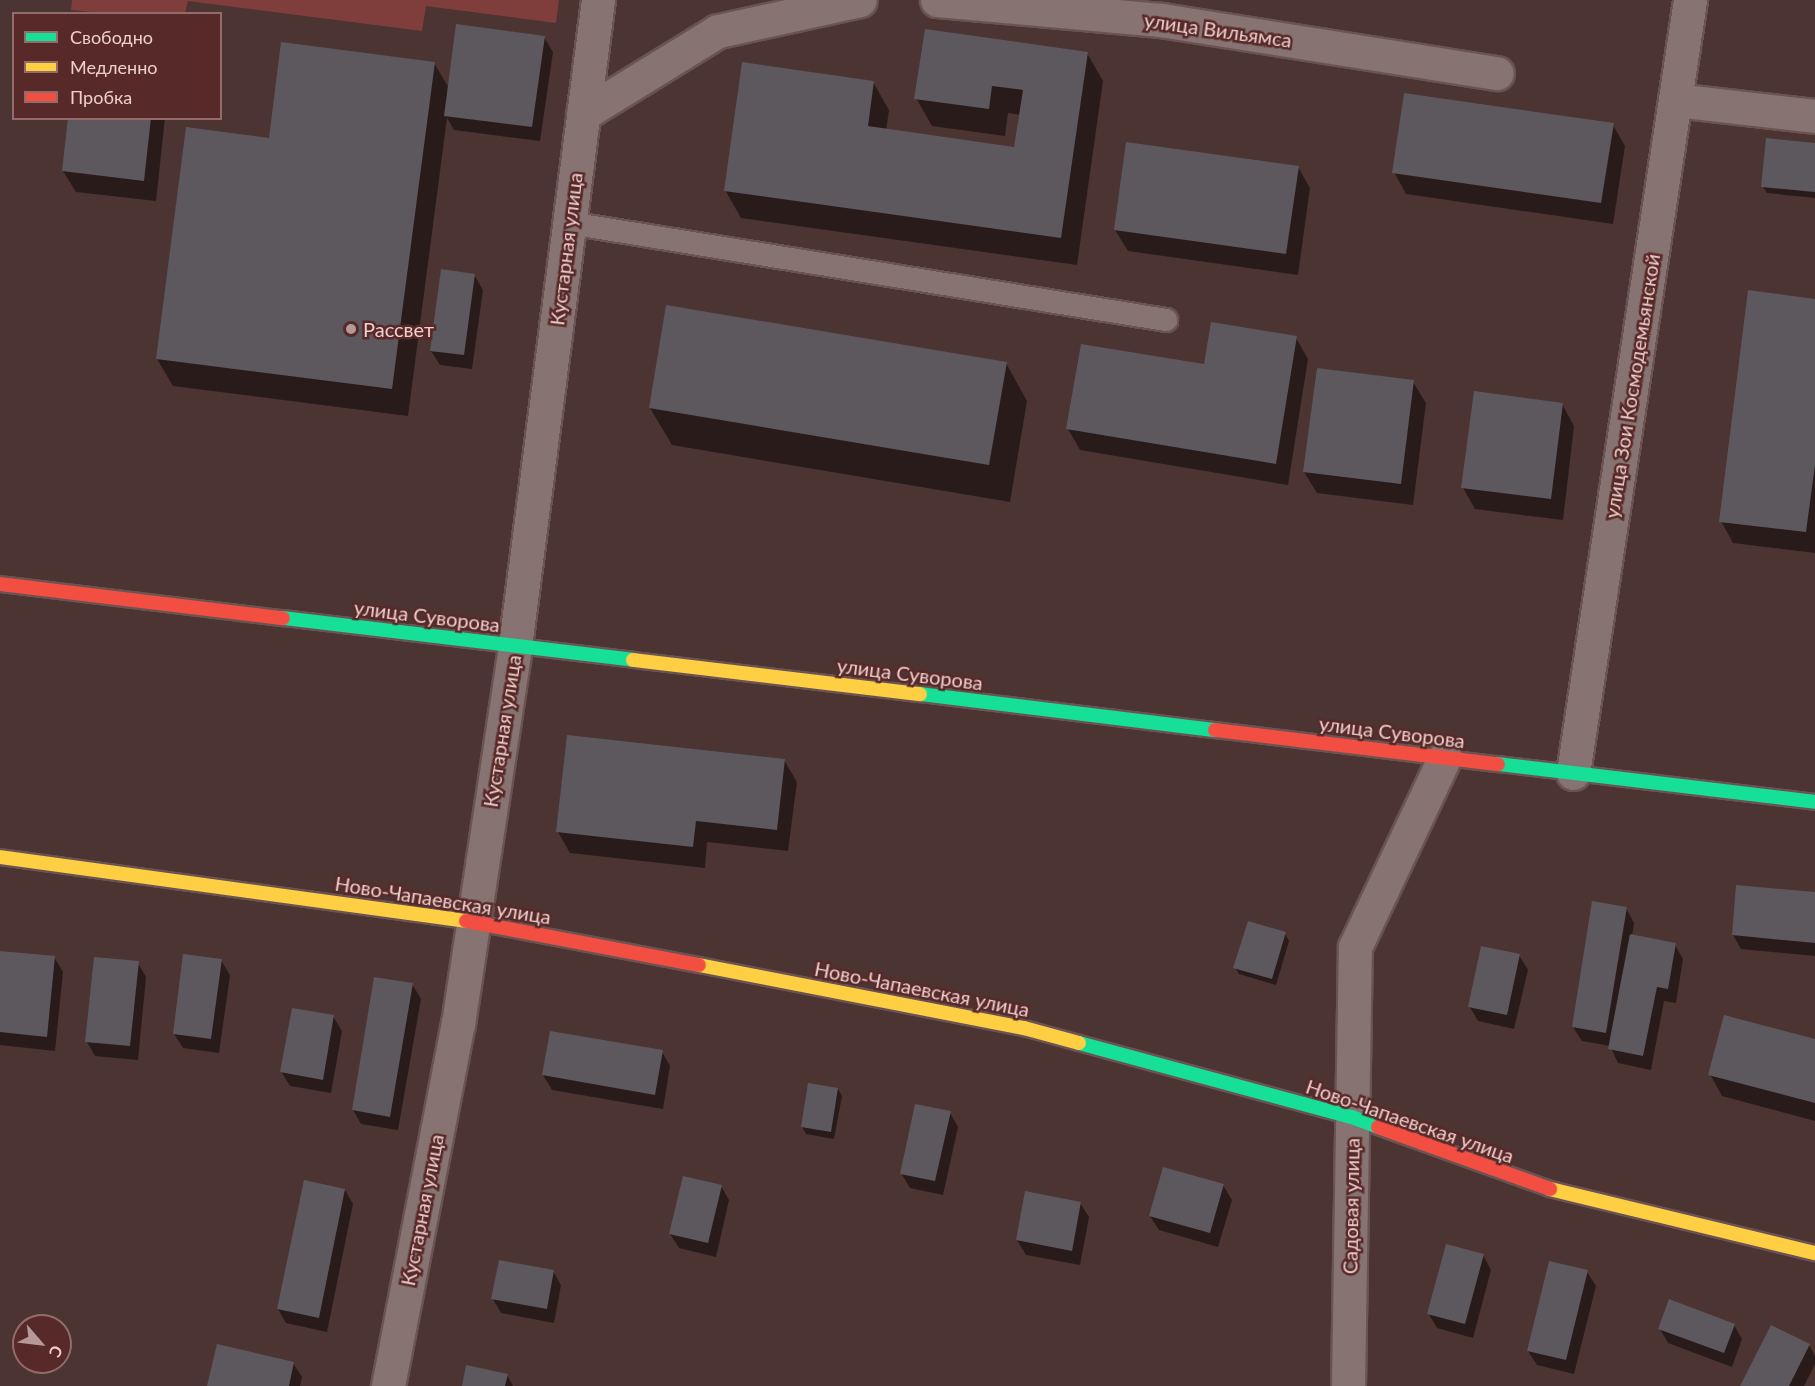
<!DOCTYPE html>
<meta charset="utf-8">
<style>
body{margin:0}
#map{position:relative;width:1815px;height:1386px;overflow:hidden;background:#4c3432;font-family:Lato,sans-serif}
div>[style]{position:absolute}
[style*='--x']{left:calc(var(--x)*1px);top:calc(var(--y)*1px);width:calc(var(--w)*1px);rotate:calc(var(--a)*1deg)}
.green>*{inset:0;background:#7f3d3c}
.shadow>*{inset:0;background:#0007}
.building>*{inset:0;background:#5d575e}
.roads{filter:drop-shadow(2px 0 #6a5352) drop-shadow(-2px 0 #6a5352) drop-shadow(0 2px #6a5352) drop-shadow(0 -2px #6a5352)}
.lane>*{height:22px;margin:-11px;padding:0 11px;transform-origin:11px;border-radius:11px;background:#877372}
.street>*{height:33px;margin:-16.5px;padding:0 16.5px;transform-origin:16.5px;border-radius:16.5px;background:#877372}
.fast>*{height:14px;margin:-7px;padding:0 7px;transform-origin:7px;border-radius:7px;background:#16e098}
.slow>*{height:14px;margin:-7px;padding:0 7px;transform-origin:7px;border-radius:7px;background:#ffcf43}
.jam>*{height:14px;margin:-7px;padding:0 7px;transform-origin:7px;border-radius:7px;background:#f24e42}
.dots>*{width:16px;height:16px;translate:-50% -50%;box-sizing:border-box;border:3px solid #572928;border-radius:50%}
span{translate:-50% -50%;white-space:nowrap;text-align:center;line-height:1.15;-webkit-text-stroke:5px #572928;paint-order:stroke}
.street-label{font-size:20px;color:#eecfcd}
.poi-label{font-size:20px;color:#eecfcd}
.left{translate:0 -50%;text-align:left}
.legend{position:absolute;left:12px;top:12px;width:210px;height:108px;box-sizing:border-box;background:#572928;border:2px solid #936b6a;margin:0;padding:8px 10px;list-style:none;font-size:18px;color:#eecfcd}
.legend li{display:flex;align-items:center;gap:12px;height:30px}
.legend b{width:30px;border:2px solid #936b6a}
.north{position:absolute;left:12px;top:1314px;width:60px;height:60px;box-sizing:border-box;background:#572928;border:2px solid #936b6a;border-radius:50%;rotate:118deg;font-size:16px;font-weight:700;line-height:24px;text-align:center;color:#eecfcd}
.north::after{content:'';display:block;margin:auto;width:21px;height:27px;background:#b59997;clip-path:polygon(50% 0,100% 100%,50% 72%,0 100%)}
</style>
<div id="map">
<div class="green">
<div style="clip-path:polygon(72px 0,559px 0,556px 23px,426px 6px,422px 31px,188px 1px,185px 13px,101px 13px,71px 10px)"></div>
</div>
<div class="shadow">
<div style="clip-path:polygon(544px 37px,553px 52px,540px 141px,454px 130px,447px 118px,408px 416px,173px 386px,157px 359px,270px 139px,434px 63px,449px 88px)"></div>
<div style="clip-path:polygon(1087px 53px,1103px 81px,1077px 265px,741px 218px,725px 190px,873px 82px,889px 110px,886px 131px,1016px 149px,1021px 115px,1008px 113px,1005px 136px,932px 126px,916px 98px)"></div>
<div style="clip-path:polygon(69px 118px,165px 118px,156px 201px,76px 192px,63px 171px)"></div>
<div style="clip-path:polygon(1613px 125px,1625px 146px,1613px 224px,1406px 194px,1394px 172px)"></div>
<div style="clip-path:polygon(1815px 144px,1815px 198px,1767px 193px,1763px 187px)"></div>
<div style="clip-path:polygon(1298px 167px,1310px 188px,1298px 275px,1128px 251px,1115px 230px)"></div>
<div style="clip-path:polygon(475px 276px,483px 290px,472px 369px,440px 365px,431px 351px)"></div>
<div style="clip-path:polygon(1815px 300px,1815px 553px,1733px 543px,1721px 521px)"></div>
<div style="clip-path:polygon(1296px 338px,1308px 359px,1288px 485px,1080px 450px,1068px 429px,1205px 366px)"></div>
<div style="clip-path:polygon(1006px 363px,1027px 401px,1010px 502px,672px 445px,650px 408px)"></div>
<div style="clip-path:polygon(1413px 382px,1426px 403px,1413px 505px,1317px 493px,1304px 472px)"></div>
<div style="clip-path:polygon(1562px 404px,1574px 426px,1563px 520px,1475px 509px,1463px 488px)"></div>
<div style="clip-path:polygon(784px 760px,797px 782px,788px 851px,707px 842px,705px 868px,570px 853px,558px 832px)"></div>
<div style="clip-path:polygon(1815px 894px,1815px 956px,1741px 949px,1733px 935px)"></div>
<div style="clip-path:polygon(1626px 908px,1634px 923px,1632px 936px,1675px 945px,1683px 959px,1676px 1003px,1664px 1001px,1651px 1070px,1618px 1063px,1610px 1046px,1582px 1041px,1573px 1027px)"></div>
<div style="clip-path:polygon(1285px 934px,1289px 941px,1276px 985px,1239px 974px,1235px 967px)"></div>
<div style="clip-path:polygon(0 952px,54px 957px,63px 972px,55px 1051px,0 1045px)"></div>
<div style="clip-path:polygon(1519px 955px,1528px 970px,1514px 1029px,1478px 1021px,1470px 1007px)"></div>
<div style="clip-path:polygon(221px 960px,230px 975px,219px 1053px,183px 1048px,174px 1034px)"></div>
<div style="clip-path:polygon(138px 963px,146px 977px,138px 1060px,95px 1056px,87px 1042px)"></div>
<div style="clip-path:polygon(412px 984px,421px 999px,398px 1130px,361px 1124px,353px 1110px)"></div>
<div style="clip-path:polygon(333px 1016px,342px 1031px,331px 1093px,290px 1086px,281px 1071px)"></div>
<div style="clip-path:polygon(1815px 1041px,1815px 1121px,1722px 1096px,1710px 1074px)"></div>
<div style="clip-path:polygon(662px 1052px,670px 1066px,663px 1109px,552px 1090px,543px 1075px)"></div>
<div style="clip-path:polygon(838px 1089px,842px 1096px,834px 1139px,806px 1134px,802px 1127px)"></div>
<div style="clip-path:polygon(950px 1113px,958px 1127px,943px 1195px,910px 1188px,901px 1173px)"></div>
<div style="clip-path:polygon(1223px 1185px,1232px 1200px,1218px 1247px,1159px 1230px,1150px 1216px)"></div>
<div style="clip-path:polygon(721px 1186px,729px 1200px,716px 1257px,679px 1248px,670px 1234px)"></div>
<div style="clip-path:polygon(345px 1190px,353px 1204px,327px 1332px,286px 1323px,278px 1309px)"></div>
<div style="clip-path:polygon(1080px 1203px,1089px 1217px,1080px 1265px,1026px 1255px,1017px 1240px)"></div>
<div style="clip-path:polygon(1483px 1255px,1491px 1270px,1473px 1338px,1437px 1328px,1428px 1313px)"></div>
<div style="clip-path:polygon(553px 1271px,561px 1285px,554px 1323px,501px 1313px,493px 1299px)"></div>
<div style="clip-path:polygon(1587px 1272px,1596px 1286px,1574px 1374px,1537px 1365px,1528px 1351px)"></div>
<div style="clip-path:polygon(1734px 1325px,1742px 1339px,1732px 1367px,1668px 1343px,1660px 1329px)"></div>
<div style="clip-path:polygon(1809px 1345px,1815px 1356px,1815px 1364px,1804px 1386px,1742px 1386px)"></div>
<div style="clip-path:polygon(293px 1363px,302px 1377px,300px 1386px,209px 1386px)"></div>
<div style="clip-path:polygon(507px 1375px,513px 1386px,463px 1386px)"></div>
</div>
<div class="building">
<div style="clip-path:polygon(456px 24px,545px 36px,532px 127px,444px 116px)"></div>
<div style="clip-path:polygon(925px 29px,1088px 52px,1061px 238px,724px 191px,742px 62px,874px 81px,868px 126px,1014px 147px,1023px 90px,992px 86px,989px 109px,914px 99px)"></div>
<div style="clip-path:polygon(281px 42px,435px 62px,392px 389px,156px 359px,186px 127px,269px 138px)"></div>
<div style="clip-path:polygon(1404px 93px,1614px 123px,1601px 203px,1392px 173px)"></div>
<div style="clip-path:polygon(68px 118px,151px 118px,144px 181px,62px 171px)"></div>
<div style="clip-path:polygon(1766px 138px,1815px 143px,1815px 192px,1761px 187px)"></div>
<div style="clip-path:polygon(1126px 142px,1299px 166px,1286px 254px,1114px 230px)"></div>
<div style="clip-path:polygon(441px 269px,475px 274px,464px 355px,430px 351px)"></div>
<div style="clip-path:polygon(1748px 290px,1815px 299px,1815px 465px,1806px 532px,1719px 522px)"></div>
<div style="clip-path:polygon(666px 305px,1007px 362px,989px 465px,649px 408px)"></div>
<div style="clip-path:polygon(1211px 322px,1297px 336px,1276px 464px,1066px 429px,1081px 344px,1204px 364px)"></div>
<div style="clip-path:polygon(1317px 368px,1414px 380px,1401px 484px,1303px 472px)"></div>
<div style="clip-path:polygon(1474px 391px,1563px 403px,1551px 499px,1461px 488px)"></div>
<div style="clip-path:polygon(567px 735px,785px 759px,777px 830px,696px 821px,693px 847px,556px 832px)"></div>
<div style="clip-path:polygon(1736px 885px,1815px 892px,1815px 943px,1732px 935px)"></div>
<div style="clip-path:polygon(1592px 901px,1627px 907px,1606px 1033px,1572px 1027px)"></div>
<div style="clip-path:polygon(1248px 921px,1286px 932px,1272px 979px,1233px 968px)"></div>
<div style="clip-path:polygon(1630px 934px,1676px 943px,1668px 989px,1657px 987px,1643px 1056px,1608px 1049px)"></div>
<div style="clip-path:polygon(1481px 946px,1520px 954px,1507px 1015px,1468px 1007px)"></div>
<div style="clip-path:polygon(0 951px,55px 956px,47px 1037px,0 1032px)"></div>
<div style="clip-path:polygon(183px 954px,222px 959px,211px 1039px,173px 1034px)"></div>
<div style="clip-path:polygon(94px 957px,139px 961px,130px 1046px,85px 1042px)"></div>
<div style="clip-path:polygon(374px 977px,413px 983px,390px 1117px,352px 1110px)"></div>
<div style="clip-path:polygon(292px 1008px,334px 1015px,323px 1080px,280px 1072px)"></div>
<div style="clip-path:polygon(1724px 1015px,1815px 1039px,1815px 1103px,1708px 1075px)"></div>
<div style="clip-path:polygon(550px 1031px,663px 1050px,655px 1095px,542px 1075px)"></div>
<div style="clip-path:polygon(808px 1083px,838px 1088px,831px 1132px,801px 1127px)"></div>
<div style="clip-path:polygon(915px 1104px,951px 1111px,935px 1181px,900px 1174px)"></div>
<div style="clip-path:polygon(1163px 1167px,1224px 1184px,1210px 1233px,1149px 1216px)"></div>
<div style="clip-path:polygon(683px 1176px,722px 1185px,708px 1243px,669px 1234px)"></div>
<div style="clip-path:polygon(304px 1180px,345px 1189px,319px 1318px,277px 1309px)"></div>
<div style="clip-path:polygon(1025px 1191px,1081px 1202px,1072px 1251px,1016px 1240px)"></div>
<div style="clip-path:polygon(1446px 1244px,1484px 1254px,1465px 1324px,1427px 1314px)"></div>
<div style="clip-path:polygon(499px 1260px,554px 1270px,547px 1309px,491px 1299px)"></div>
<div style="clip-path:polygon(1549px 1261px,1588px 1270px,1566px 1360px,1527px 1351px)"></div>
<div style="clip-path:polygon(1669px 1299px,1735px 1324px,1724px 1353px,1658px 1329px)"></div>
<div style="clip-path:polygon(1771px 1325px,1810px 1344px,1789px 1386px,1740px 1386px)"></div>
<div style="clip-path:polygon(217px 1344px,294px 1362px,289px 1386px,207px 1386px)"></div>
<div style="clip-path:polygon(466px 1365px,508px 1374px,505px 1386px,462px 1386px)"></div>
</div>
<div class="roads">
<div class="lane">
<div style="--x:569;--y:223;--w:605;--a:9.23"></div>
</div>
<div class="street">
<div style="--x:937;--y:0;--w:225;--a:5.1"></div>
<div style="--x:1161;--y:20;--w:340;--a:9"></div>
<div style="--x:1675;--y:100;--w:141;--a:6.5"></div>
<div style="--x:583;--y:114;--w:158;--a:-31.6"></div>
<div style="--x:718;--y:31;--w:145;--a:-12.3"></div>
<div style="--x:1573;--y:773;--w:782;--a:-81.39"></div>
<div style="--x:388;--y:1386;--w:369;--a:-79.1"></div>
<div style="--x:458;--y:1024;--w:382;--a:-81.4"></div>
<div style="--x:515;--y:646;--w:651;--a:-82.68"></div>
<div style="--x:1348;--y:1386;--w:439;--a:-89.1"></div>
<div style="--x:1355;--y:947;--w:210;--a:-64.7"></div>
</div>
<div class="fast">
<div style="--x:283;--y:618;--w:353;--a:6.8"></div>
<div style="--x:920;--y:694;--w:297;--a:7"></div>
<div style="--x:1498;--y:764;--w:319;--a:6.8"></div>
<div style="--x:1079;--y:1043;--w:283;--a:15.2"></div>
<div style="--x:1352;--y:1117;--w:28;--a:21"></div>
</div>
<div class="slow">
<div style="--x:633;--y:660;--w:289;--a:6.8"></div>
<div style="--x:0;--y:857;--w:470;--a:7.8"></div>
<div style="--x:699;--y:965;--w:331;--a:11"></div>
<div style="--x:1024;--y:1028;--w:57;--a:15.3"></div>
<div style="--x:1550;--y:1189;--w:273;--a:13.6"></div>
</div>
<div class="jam">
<div style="--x:0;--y:584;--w:285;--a:6.9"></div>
<div style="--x:1215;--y:730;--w:285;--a:6.9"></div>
<div style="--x:466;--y:921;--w:237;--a:10.7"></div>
<div style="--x:1378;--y:1127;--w:183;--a:19.8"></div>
</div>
</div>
<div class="dots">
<div style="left:351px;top:329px;background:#b59997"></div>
</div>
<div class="street-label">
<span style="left:1218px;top:30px;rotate:8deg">улица Вильямса</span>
<span style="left:566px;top:249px;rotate:-83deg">Кустарная улица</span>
<span style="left:1632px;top:386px;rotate:-81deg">улица Зои Космодемьянской</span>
<span style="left:427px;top:616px;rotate:7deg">улица Суворова</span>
<span style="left:910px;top:674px;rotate:7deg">улица Суворова</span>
<span style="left:502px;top:731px;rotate:-81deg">Кустарная улица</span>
<span style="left:1392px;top:732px;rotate:7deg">улица Суворова</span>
<span style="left:443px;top:900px;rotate:9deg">Ново-Чапаевская улица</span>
<span style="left:922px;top:989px;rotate:11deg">Ново-Чапаевская улица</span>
<span style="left:1410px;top:1121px;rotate:19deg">Ново-Чапаевская улица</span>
<span style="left:1351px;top:1206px;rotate:-89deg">Садовая улица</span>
<span style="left:422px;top:1210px;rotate:-79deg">Кустарная улица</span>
</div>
<div class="poi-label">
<span class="left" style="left:363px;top:329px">Рассвет</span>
</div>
<ul class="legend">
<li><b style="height:8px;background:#16e098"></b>Свободно</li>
<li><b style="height:8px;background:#ffcf43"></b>Медленно</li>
<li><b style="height:8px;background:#f24e42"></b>Пробка</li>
</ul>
<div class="north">С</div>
</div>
